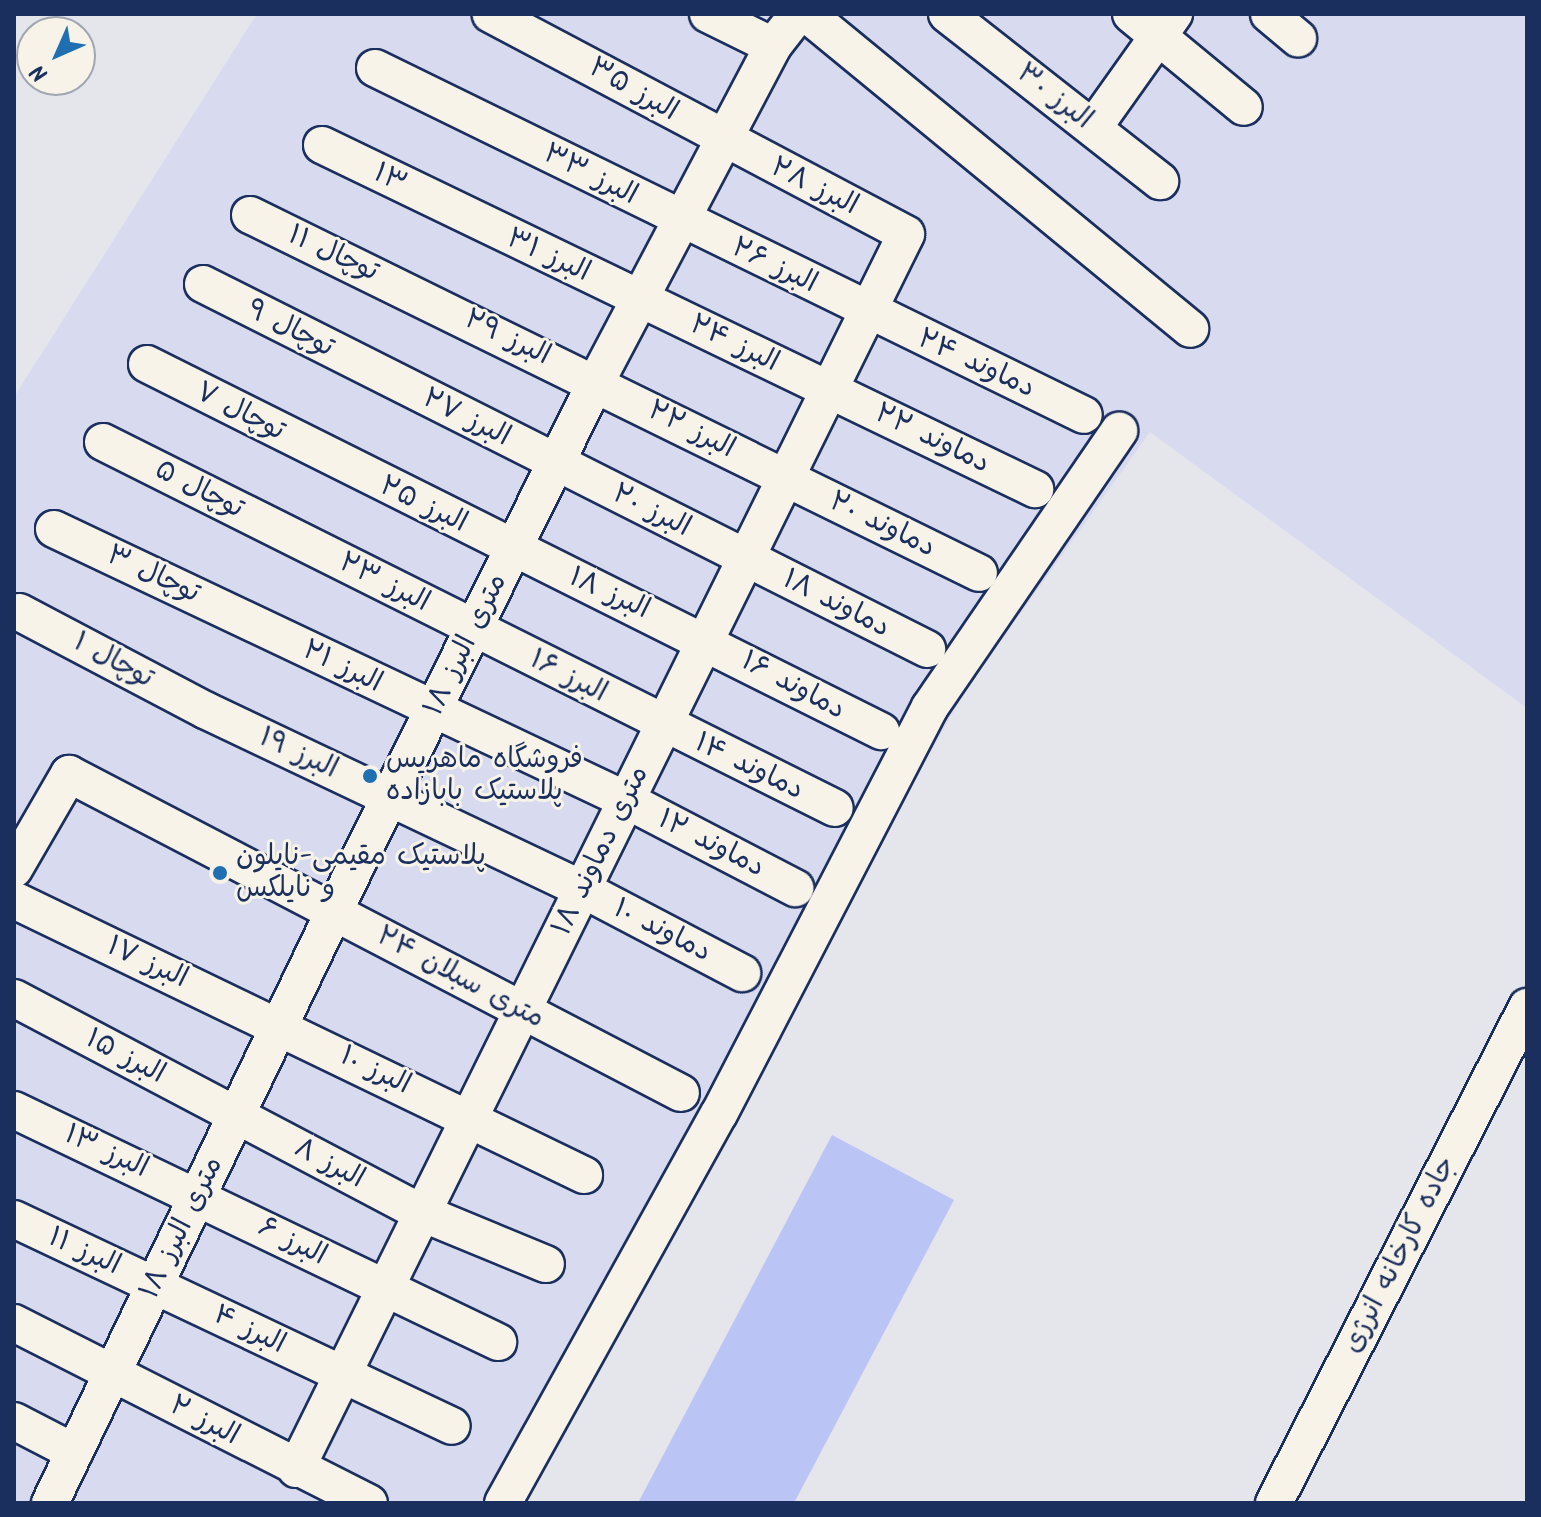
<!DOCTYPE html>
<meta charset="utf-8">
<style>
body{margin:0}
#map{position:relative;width:1541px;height:1517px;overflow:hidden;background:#e5e5ec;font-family:Kalam,"Playpen Sans Arabic",sans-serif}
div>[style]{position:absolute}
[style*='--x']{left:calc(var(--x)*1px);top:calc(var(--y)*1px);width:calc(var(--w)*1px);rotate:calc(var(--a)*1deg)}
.built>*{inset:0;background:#d8dbef}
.building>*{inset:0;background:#bac4f5}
.roads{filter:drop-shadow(2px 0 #1b2f5e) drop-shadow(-2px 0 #1b2f5e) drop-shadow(0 2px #1b2f5e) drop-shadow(0 -2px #1b2f5e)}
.minor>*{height:36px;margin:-18px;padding:0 18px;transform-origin:18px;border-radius:18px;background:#f7f3e8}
.dots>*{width:22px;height:22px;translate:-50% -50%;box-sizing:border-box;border:4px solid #f7f3e8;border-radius:50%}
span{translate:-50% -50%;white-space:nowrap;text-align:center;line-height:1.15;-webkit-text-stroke:6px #f7f3e8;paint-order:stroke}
.street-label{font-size:28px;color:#1b2f5e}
.poi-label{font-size:28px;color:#1b2f5e}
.left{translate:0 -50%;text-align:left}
.frame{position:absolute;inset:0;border:16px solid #1b2f5e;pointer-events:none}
.north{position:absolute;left:16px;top:16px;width:80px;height:80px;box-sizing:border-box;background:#f7f3e8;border:2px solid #9fa5b1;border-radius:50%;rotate:225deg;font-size:22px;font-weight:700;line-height:32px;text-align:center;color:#1b2f5e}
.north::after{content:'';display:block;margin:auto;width:28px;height:36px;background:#1f6fb2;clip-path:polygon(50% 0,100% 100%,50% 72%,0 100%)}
</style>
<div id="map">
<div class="built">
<div style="clip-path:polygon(257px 14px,1527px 14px,1527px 708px,1150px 432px,965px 691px,503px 1503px,14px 1503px,14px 397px)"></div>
</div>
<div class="building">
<div style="clip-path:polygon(832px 1135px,954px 1200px,794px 1503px,638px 1503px)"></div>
</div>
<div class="roads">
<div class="minor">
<div style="--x:708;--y:14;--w:72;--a:26.2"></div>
<div style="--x:807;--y:14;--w:496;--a:39.4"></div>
<div style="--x:947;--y:14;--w:271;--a:38.1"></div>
<div style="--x:1131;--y:14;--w:146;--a:39.5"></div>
<div style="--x:1269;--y:14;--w:38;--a:40"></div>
<div style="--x:375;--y:68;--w:789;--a:26.08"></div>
<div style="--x:1093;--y:128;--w:140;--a:-54.6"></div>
<div style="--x:322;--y:145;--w:792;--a:25.76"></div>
<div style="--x:250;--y:215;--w:812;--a:26.15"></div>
<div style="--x:203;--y:284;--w:811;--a:26.75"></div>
<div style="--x:147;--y:364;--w:821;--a:26.57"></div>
<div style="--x:103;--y:442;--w:818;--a:26.57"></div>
<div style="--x:54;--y:529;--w:633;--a:25.35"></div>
<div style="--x:626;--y:800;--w:191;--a:27.5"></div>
<div style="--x:19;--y:612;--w:212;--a:27.8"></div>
<div style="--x:207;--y:711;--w:415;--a:25.4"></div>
<div style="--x:582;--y:889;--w:181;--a:27.7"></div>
<div style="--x:14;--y:869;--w:110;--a:-59.9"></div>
<div style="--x:69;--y:774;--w:690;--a:27.53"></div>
<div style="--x:14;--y:900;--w:633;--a:25.76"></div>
<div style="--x:14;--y:998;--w:461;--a:27.8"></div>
<div style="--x:422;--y:1213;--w:134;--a:22.4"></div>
<div style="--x:14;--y:1110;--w:537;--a:25.61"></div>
<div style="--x:14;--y:1219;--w:484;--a:25.3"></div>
<div style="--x:14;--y:1323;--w:398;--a:26.9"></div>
<div style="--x:14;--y:1421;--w:68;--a:27.3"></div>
<div style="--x:296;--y:1469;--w:1377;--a:-63.71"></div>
<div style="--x:906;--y:234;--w:470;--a:-152.1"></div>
<div style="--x:50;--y:1503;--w:739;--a:-64.34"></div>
<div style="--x:370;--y:837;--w:508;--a:-63.59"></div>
<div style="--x:596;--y:382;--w:380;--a:-62.2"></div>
<div style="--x:773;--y:46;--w:41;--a:-52"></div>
<div style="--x:503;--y:1503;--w:445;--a:-61"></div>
<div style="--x:719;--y:1114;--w:458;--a:-62.6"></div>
<div style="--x:930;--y:707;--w:335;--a:-55.6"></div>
<div style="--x:1274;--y:1503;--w:557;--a:-62.97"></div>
</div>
</div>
<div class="dots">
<div style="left:370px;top:776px;background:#1f6fb2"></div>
<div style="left:220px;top:873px;background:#1f6fb2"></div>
</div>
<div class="street-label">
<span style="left:633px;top:90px;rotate:30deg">البرز ۳۵</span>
<span style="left:1054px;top:97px;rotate:38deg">البرز ۳۰</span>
<span style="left:590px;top:175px;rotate:27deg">البرز ۳۳</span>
<span style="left:390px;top:179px;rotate:27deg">۱۳</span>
<span style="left:814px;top:187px;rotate:27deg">البرز ۲۸</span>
<span style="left:333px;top:254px;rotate:25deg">توچال ۱۱</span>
<span style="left:548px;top:256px;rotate:25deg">البرز ۳۱</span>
<span style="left:774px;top:266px;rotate:26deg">البرز ۲۶</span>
<span style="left:290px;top:329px;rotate:27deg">توچال ۹</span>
<span style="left:507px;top:338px;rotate:26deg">البرز ۲۹</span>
<span style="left:734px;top:344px;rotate:26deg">البرز ۲۴</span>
<span style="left:976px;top:364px;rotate:25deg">دماوند ۲۴</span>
<span style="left:240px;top:412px;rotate:27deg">توچال ۷</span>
<span style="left:466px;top:418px;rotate:27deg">البرز ۲۷</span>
<span style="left:691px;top:430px;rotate:27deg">البرز ۲۲</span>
<span style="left:932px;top:439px;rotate:26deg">دماوند ۲۲</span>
<span style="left:199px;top:490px;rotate:27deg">توچال ۵</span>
<span style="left:423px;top:505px;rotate:26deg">البرز ۲۵</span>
<span style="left:651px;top:511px;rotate:27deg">البرز ۲۰</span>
<span style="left:882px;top:525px;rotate:26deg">دماوند ۲۰</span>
<span style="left:153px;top:575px;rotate:25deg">توچال ۳</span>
<span style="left:384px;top:583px;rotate:27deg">البرز ۲۳</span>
<span style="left:609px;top:594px;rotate:25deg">البرز ۱۸</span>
<span style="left:836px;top:604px;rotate:27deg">دماوند ۱۸</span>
<span style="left:466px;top:645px;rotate:-64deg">۱۸ متری البرز</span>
<span style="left:113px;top:661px;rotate:28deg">توچال ۱</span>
<span style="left:342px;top:667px;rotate:26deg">البرز ۲۱</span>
<span style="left:568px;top:677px;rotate:27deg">البرز ۱۶</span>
<span style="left:793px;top:686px;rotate:28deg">دماوند ۱۶</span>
<span style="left:298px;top:754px;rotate:25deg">البرز ۱۹</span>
<span style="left:749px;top:767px;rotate:26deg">دماوند ۱۴</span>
<span style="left:711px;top:844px;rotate:27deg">دماوند ۱۲</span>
<span style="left:601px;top:851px;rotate:-64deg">۱۸ متری دماوند</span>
<span style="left:662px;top:931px;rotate:27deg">دماوند ۱۰</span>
<span style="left:147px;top:963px;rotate:25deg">البرز ۱۷</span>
<span style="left:460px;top:978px;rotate:28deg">۲۴ متری سبلان</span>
<span style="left:125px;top:1057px;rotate:28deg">البرز ۱۵</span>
<span style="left:375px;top:1071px;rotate:26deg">البرز ۱۰</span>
<span style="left:106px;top:1152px;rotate:25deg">البرز ۱۳</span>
<span style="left:329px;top:1164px;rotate:28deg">البرز ۸</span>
<span style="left:182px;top:1228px;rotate:-64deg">۱۸ متری البرز</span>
<span style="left:292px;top:1242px;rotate:27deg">البرز ۶</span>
<span style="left:84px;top:1252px;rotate:25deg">البرز ۱۱</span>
<span style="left:1400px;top:1255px;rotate:-63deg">جاده کارخانه انرژی</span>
<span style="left:249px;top:1330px;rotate:26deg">البرز ۴</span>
<span style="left:204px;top:1421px;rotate:28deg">البرز ۲</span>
</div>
<div class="poi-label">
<span class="left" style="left:386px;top:776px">فروشگاه ماهریس<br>پلاستیک بابازاده</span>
<span class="left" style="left:236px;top:873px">پلاستیک مقیمی-نایلون<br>و نایلکس</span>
</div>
<div class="frame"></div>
<div class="north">N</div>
</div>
